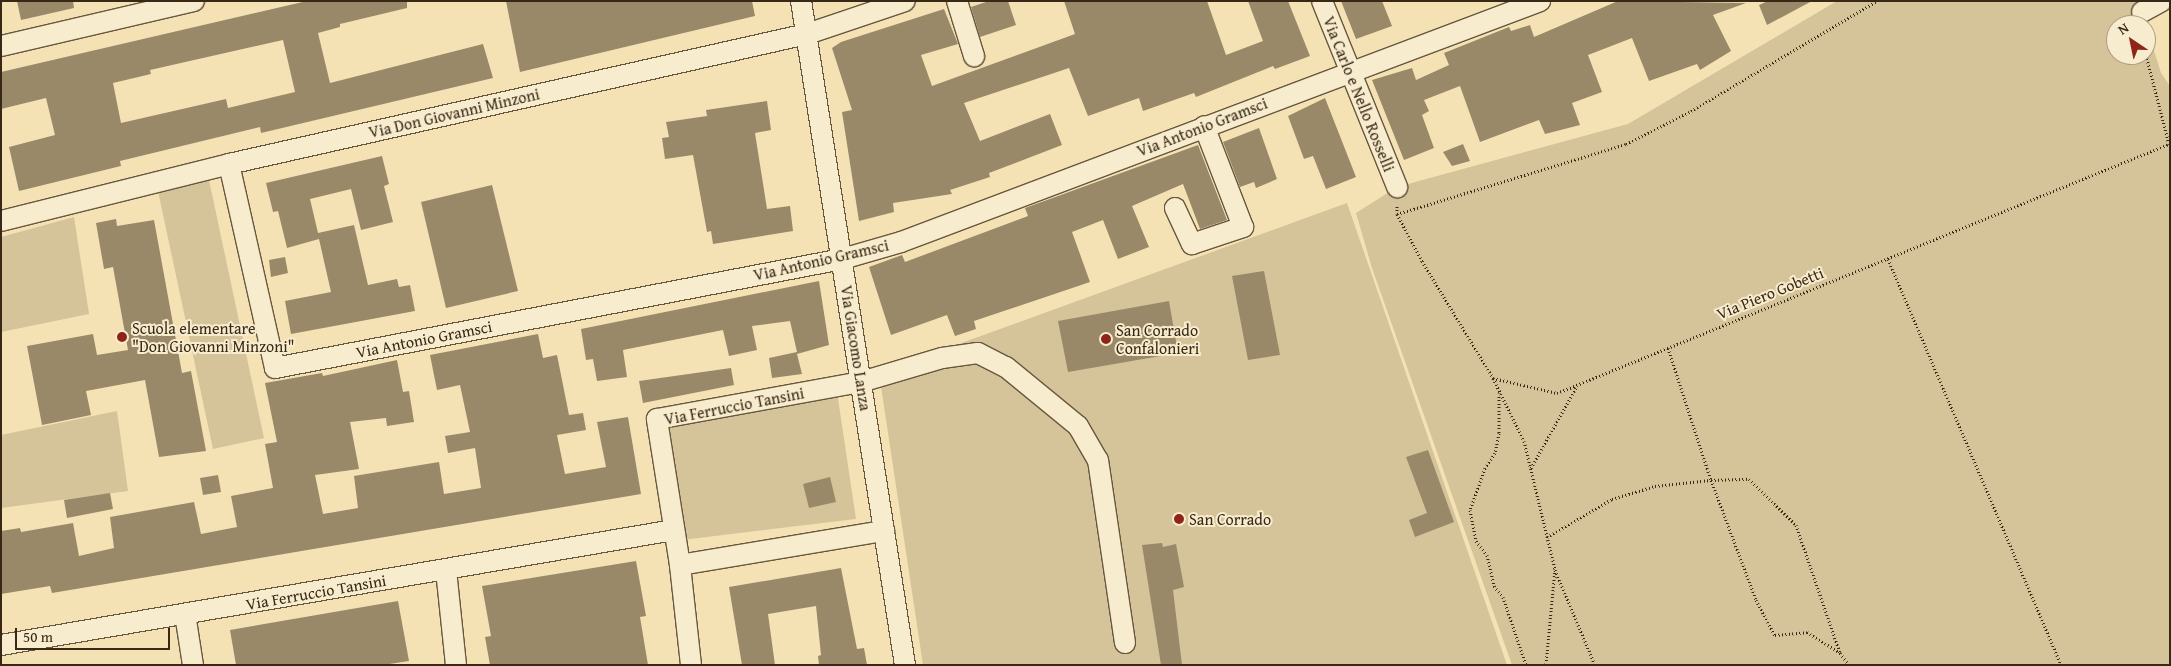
<!DOCTYPE html>
<style>
body{margin:0}
#map{position:relative;width:2171px;height:666px;overflow:hidden;background:#f5e2b4;font-family:"Gentium Book Plus",serif}
div>[style]{position:absolute}
[style*='--x']{left:calc(var(--x)*1px);top:calc(var(--y)*1px);width:calc(var(--w)*1px);rotate:calc(var(--a)*1deg)}
.green>*{inset:0;background:#d5c399}
.building>*{inset:0;background:#9a8969}
.path>*{height:3px;margin-top:-1.5px;transform-origin:0;background:repeating-linear-gradient(90deg,#382917 0 1px,transparent 0 3.5px)}
.roads{filter:drop-shadow(1px 0 #67573e) drop-shadow(-1px 0 #67573e) drop-shadow(0 1px #67573e) drop-shadow(0 -1px #67573e)}
.minor>*{height:20px;margin:-10px;padding:0 10px;transform-origin:10px;border-radius:10px;background:#f8ecce}
.dots>*{width:14px;height:14px;translate:-50% -50%;box-sizing:border-box;border:2px solid #f8ecce;border-radius:50%}
span{translate:-50% -50%;white-space:nowrap;text-align:center;line-height:1.15;-webkit-text-stroke:4px #f8ecce;paint-order:stroke}
.street-label{font-size:16px;color:#382917}
.poi-label{font-size:16px;color:#382917}
.left{translate:0 -50%;text-align:left}
.frame{position:absolute;inset:0;border:2px solid #382917;pointer-events:none}
.north{position:absolute;left:2106px;top:15px;width:50px;height:50px;box-sizing:border-box;background:#f8ecce;border:1px solid #ab9e85;border-radius:50%;rotate:326deg;font-size:14px;font-weight:700;line-height:20px;text-align:center;color:#382917}
.north::after{content:'';display:block;margin:auto;width:18px;height:22px;background:#8f2418;clip-path:polygon(50% 0,100% 100%,50% 72%,0 100%)}
.scale{position:absolute;left:15px;top:628px;width:155px;height:22px;box-sizing:border-box;border:2px solid #382917;border-top:0;padding-left:6px;font-size:15px;line-height:18px;white-space:nowrap;color:#382917;-webkit-text-stroke:4px #f8ecce;paint-order:stroke}
</style>
<div id="map">
<div class="green">
<div style="clip-path:polygon(1837px 1px,2136px 1px,2142px 12px,2146px 25px,2116px 25px,2116px 55px,2146px 55px,2146px 25px,2161px 73px,2170px 86px,2170px 665px,1512px 665px,1372px 268px,1356px 213px,1397px 187px,1628px 124px)"></div>
<div style="clip-path:polygon(209px 180px,264px 438px,213px 449px,158px 191px)"></div>
<div style="clip-path:polygon(1347px 203px,1507px 665px,923px 665px,879px 373px)"></div>
<div style="clip-path:polygon(74px 217px,89px 314px,1px 332px,1px 237px)"></div>
<div style="clip-path:polygon(837px 392px,856px 519px,682px 540px,664px 424px)"></div>
<div style="clip-path:polygon(117px 411px,128px 491px,1px 508px,1px 435px)"></div>
</div>
<div class="building">
<div style="clip-path:polygon(17px 1px,73px 1px,74px 8px,21px 20px)"></div>
<div style="clip-path:polygon(evenodd,307px 1px,407px 1px,407px 8px,340px 24px,340px 27px,318px 33px,330px 83px,483px 44px,493px 78px,261px 133px,260px 127px,120px 161px,121px 166px,19px 191px,9px 147px,55px 135px,46px 98px,1px 109px,1px 72px,307px 1px,283px 40px,295px 92px,228px 108px,226px 99px,121px 123px,113px 83px,151px 74px,150px 70px,283px 40px)"></div>
<div style="clip-path:polygon(506px 1px,752px 1px,755px 16px,520px 72px)"></div>
<div style="clip-path:polygon(989px 1px,1008px 1px,1016px 25px,980px 37px,971px 7px)"></div>
<div style="clip-path:polygon(1064px 1px,1207px 1px,1226px 55px,1263px 41px,1248px 1px,1288px 1px,1310px 56px,1275px 69px,1273px 66px,1196px 97px,1194px 93px,1143px 111px,1139px 98px,1088px 116px,1069px 68px,964px 103px,980px 141px,1050px 114px,1062px 145px,989px 173px,990px 177px,950px 190px,952px 194px,893px 203px,894px 212px,859px 221px,842px 112px,852px 110px,832px 48px,841px 42px,944px 9px,958px 44px,921px 55px,932px 86px,1075px 34px)"></div>
<div style="clip-path:polygon(1341px 1px,1382px 1px,1392px 26px,1356px 39px)"></div>
<div style="clip-path:polygon(1618px 1px,1746px 3px,1713px 15px,1731px 51px,1700px 70px,1697px 64px,1649px 81px,1632px 38px,1588px 55px,1602px 92px,1572px 103px,1580px 125px,1545px 134px,1539px 120px,1480px 142px,1460px 86px,1424px 100px,1429px 111px,1422px 115px,1434px 148px,1404px 160px,1372px 80px,1412px 68px,1416px 80px,1449px 65px,1444px 53px,1509px 27px,1511px 31px,1530px 25px,1534px 37px)"></div>
<div style="clip-path:polygon(1768px 1px,1812px 1px,1767px 25px,1759px 5px)"></div>
<div style="clip-path:polygon(1325px 98px,1356px 177px,1326px 189px,1313px 156px,1304px 159px,1288px 116px)"></div>
<div style="clip-path:polygon(767px 101px,771px 130px,755px 133px,767px 209px,790px 206px,793px 231px,713px 244px,711px 231px,707px 232px,693px 155px,665px 159px,662px 138px,669px 137px,666px 122px,707px 116px,706px 110px)"></div>
<div style="clip-path:polygon(1259px 128px,1277px 179px,1256px 188px,1254px 182px,1240px 187px,1223px 142px)"></div>
<div style="clip-path:polygon(1463px 144px,1470px 161px,1452px 166px,1443px 152px)"></div>
<div style="clip-path:polygon(1198px 145px,1227px 220px,1200px 229px,1183px 184px,1132px 206px,1149px 247px,1118px 259px,1103px 220px,1072px 232px,1090px 282px,974px 321px,976px 329px,955px 336px,947px 315px,891px 335px,869px 267px,902px 255px,905px 262px,1028px 216px,1025px 208px)"></div>
<div style="clip-path:polygon(382px 156px,389px 184px,384px 186px,393px 222px,361px 230px,351px 189px,310px 199px,318px 233px,354px 225px,368px 285px,397px 279px,399px 287px,410px 285px,415px 311px,291px 334px,285px 301px,331px 292px,319px 239px,287px 248px,278px 211px,273px 212px,266px 183px)"></div>
<div style="clip-path:polygon(492px 185px,518px 291px,446px 308px,421px 202px)"></div>
<div style="clip-path:polygon(116px 219px,117px 226px,154px 220px,182px 373px,191px 371px,206px 451px,159px 457px,145px 380px,86px 391px,91px 415px,42px 425px,27px 346px,93px 334px,97px 355px,128px 350px,113px 267px,104px 269px,96px 223px)"></div>
<div style="clip-path:polygon(285px 257px,288px 273px,271px 277px,269px 260px)"></div>
<div style="clip-path:polygon(1264px 271px,1280px 355px,1248px 360px,1232px 276px)"></div>
<div style="clip-path:polygon(819px 281px,829px 345px,797px 354px,802px 374px,772px 378px,769px 358px,797px 352px,790px 321px,752px 326px,757px 350px,729px 356px,723px 330px,623px 350px,627px 377px,597px 381px,593px 359px,586px 360px,581px 329px)"></div>
<div style="clip-path:polygon(1169px 301px,1178px 353px,1068px 372px,1058px 321px)"></div>
<div style="clip-path:polygon(538px 334px,543px 358px,557px 355px,569px 415px,583px 413px,586px 430px,557px 435px,565px 474px,606px 467px,597px 422px,628px 417px,641px 494px,52px 593px,50px 586px,1px 594px,1px 531px,20px 528px,21px 532px,73px 523px,79px 556px,114px 548px,110px 517px,194px 502px,201px 534px,237px 527px,231px 496px,273px 488px,265px 444px,277px 442px,265px 383px,322px 373px,323px 376px,397px 360px,403px 392px,409px 391px,414px 422px,387px 426px,386px 418px,350px 422px,359px 469px,315px 475px,323px 514px,358px 508px,354px 476px,439px 462px,444px 494px,481px 488px,475px 448px,448px 453px,445px 436px,470px 432px,460px 385px,437px 390px,430px 355px)"></div>
<div style="clip-path:polygon(731px 368px,734px 385px,643px 403px,639px 381px)"></div>
<div style="clip-path:polygon(1428px 450px,1454px 522px,1415px 537px,1409px 520px,1427px 513px,1406px 457px)"></div>
<div style="clip-path:polygon(218px 475px,221px 492px,203px 495px,200px 478px)"></div>
<div style="clip-path:polygon(830px 477px,836px 502px,809px 508px,803px 484px)"></div>
<div style="clip-path:polygon(110px 493px,113px 509px,67px 518px,64px 500px)"></div>
<div style="clip-path:polygon(1162px 543px,1163px 547px,1176px 544px,1184px 587px,1173px 590px,1182px 665px,1161px 665px,1142px 545px)"></div>
<div style="clip-path:polygon(636px 561px,646px 616px,640px 617px,648px 665px,490px 665px,485px 637px,491px 636px,482px 586px)"></div>
<div style="clip-path:polygon(841px 568px,857px 649px,864px 648px,867px 665px,819px 665px,818px 656px,821px 655px,816px 606px,768px 614px,775px 665px,742px 665px,729px 587px)"></div>
<div style="clip-path:polygon(398px 601px,409px 661px,383px 665px,236px 665px,230px 630px)"></div>
</div>
<div class="path">
<div style="--x:1397;--y:206;--w:8;--a:90"></div>
<div style="--x:1397;--y:214;--w:53;--a:62"></div>
<div style="--x:1422;--y:261;--w:137;--a:58.7"></div>
<div style="--x:1493;--y:378;--w:66;--a:13.2"></div>
<div style="--x:1557;--y:393;--w:661;--a:-22.14"></div>
<div style="--x:2169;--y:144;--w:92;--a:-104.5"></div>
<div style="--x:1397;--y:214;--w:239;--a:-17"></div>
<div style="--x:1626;--y:144;--w:73;--a:-26.9"></div>
<div style="--x:1691;--y:111;--w:216;--a:-30.6"></div>
<div style="--x:1888;--y:259;--w:441;--a:66.9"></div>
<div style="--x:1668;--y:348;--w:139;--a:72"></div>
<div style="--x:1711;--y:480;--w:38;--a:-2"></div>
<div style="--x:1749;--y:479;--w:66;--a:44.4"></div>
<div style="--x:1796;--y:525;--w:135;--a:71"></div>
<div style="--x:1840;--y:653;--w:15;--a:53"></div>
<div style="--x:1493;--y:378;--w:70;--a:63.8"></div>
<div style="--x:1524;--y:441;--w:132;--a:76.4"></div>
<div style="--x:1555;--y:569;--w:96;--a:95.4"></div>
<div style="--x:1499;--y:393;--w:40;--a:90"></div>
<div style="--x:1499;--y:433;--w:20;--a:101"></div>
<div style="--x:1495;--y:453;--w:18;--a:124"></div>
<div style="--x:1485;--y:468;--w:45;--a:109.7"></div>
<div style="--x:1470;--y:510;--w:32;--a:79"></div>
<div style="--x:1476;--y:541;--w:18;--a:52"></div>
<div style="--x:1487;--y:555;--w:32;--a:77"></div>
<div style="--x:1494;--y:586;--w:14;--a:51"></div>
<div style="--x:1503;--y:597;--w:72;--a:71.3"></div>
<div style="--x:1531;--y:468;--w:94;--a:-60.7"></div>
<div style="--x:1547;--y:537;--w:75;--a:-30.3"></div>
<div style="--x:1612;--y:499;--w:45;--a:-16.8"></div>
<div style="--x:1655;--y:486;--w:56;--a:-6.1"></div>
<div style="--x:1711;--y:480;--w:128;--a:69.4"></div>
<div style="--x:1756;--y:600;--w:40;--a:62"></div>
<div style="--x:1775;--y:635;--w:32;--a:-5"></div>
<div style="--x:1807;--y:632;--w:39;--a:32"></div>
<div style="--x:1555;--y:570;--w:103;--a:67.2"></div>
</div>
<div class="roads">
<div class="minor">
<div style="--x:801;--y:1;--w:672;--a:81.1"></div>
<div style="--x:957;--y:1;--w:58;--a:72.8"></div>
<div style="--x:1322;--y:1;--w:201;--a:68"></div>
<div style="--x:2142;--y:12;--w:23;--a:-29"></div>
<div style="--x:1;--y:46;--w:198;--a:-13.1"></div>
<div style="--x:229;--y:164;--w:209;--a:77.3"></div>
<div style="--x:275;--y:368;--w:577;--a:-10.88"></div>
<div style="--x:842;--y:259;--w:61;--a:-16.1"></div>
<div style="--x:901;--y:242;--w:683;--a:-20.66"></div>
<div style="--x:1175;--y:208;--w:40;--a:65"></div>
<div style="--x:1192;--y:244;--w:54;--a:-18.4"></div>
<div style="--x:1243;--y:227;--w:108;--a:-111.1"></div>
<div style="--x:1;--y:221;--w:235;--a:-14"></div>
<div style="--x:229;--y:164;--w:592;--a:-12.68"></div>
<div style="--x:807;--y:34;--w:103;--a:-18.6"></div>
<div style="--x:680;--y:565;--w:207;--a:-9.5"></div>
<div style="--x:446;--y:570;--w:96;--a:84"></div>
<div style="--x:185;--y:614;--w:52;--a:81.1"></div>
<div style="--x:1;--y:645;--w:683;--a:-9.7"></div>
<div style="--x:691;--y:665;--w:101;--a:-96.3"></div>
<div style="--x:680;--y:565;--w:148;--a:-99"></div>
<div style="--x:657;--y:419;--w:207;--a:-10.3"></div>
<div style="--x:861;--y:382;--w:84;--a:-16.5"></div>
<div style="--x:942;--y:358;--w:36;--a:-8"></div>
<div style="--x:978;--y:353;--w:31;--a:27"></div>
<div style="--x:1006;--y:367;--w:93;--a:39.3"></div>
<div style="--x:1078;--y:426;--w:39;--a:60"></div>
<div style="--x:1098;--y:460;--w:185;--a:81.6"></div>
</div>
</div>
<div class="dots">
<div style="left:122px;top:337px;background:#8f2418"></div>
<div style="left:1106px;top:339px;background:#8f2418"></div>
<div style="left:1179px;top:519px;background:#8f2418"></div>
</div>
<div class="street-label">
<span style="left:1359px;top:94px;rotate:68deg">Via Carlo e Nello Rosselli</span>
<span style="left:454px;top:113px;rotate:-13deg">Via Don Giovanni Minzoni</span>
<span style="left:1202px;top:127px;rotate:-21deg">Via Antonio Gramsci</span>
<span style="left:821px;top:260px;rotate:-13deg">Via Antonio Gramsci</span>
<span style="left:1770px;top:293px;rotate:-22deg">Via Piero Gobetti</span>
<span style="left:424px;top:339px;rotate:-11deg">Via Antonio Gramsci</span>
<span style="left:856px;top:348px;rotate:81deg">Via Giacomo Lanza</span>
<span style="left:734px;top:406px;rotate:-11deg">Via Ferruccio Tansini</span>
<span style="left:316px;top:592px;rotate:-10deg">Via Ferruccio Tansini</span>
</div>
<div class="poi-label">
<span class="left" style="left:132px;top:337px">Scuola elementare<br>"Don Giovanni Minzoni"</span>
<span class="left" style="left:1116px;top:339px">San Corrado<br>Confalonieri</span>
<span class="left" style="left:1189px;top:519px">San Corrado</span>
</div>
<div class="frame"></div>
<div class="north">N</div>
<div class="scale">50 m</div>
</div>
